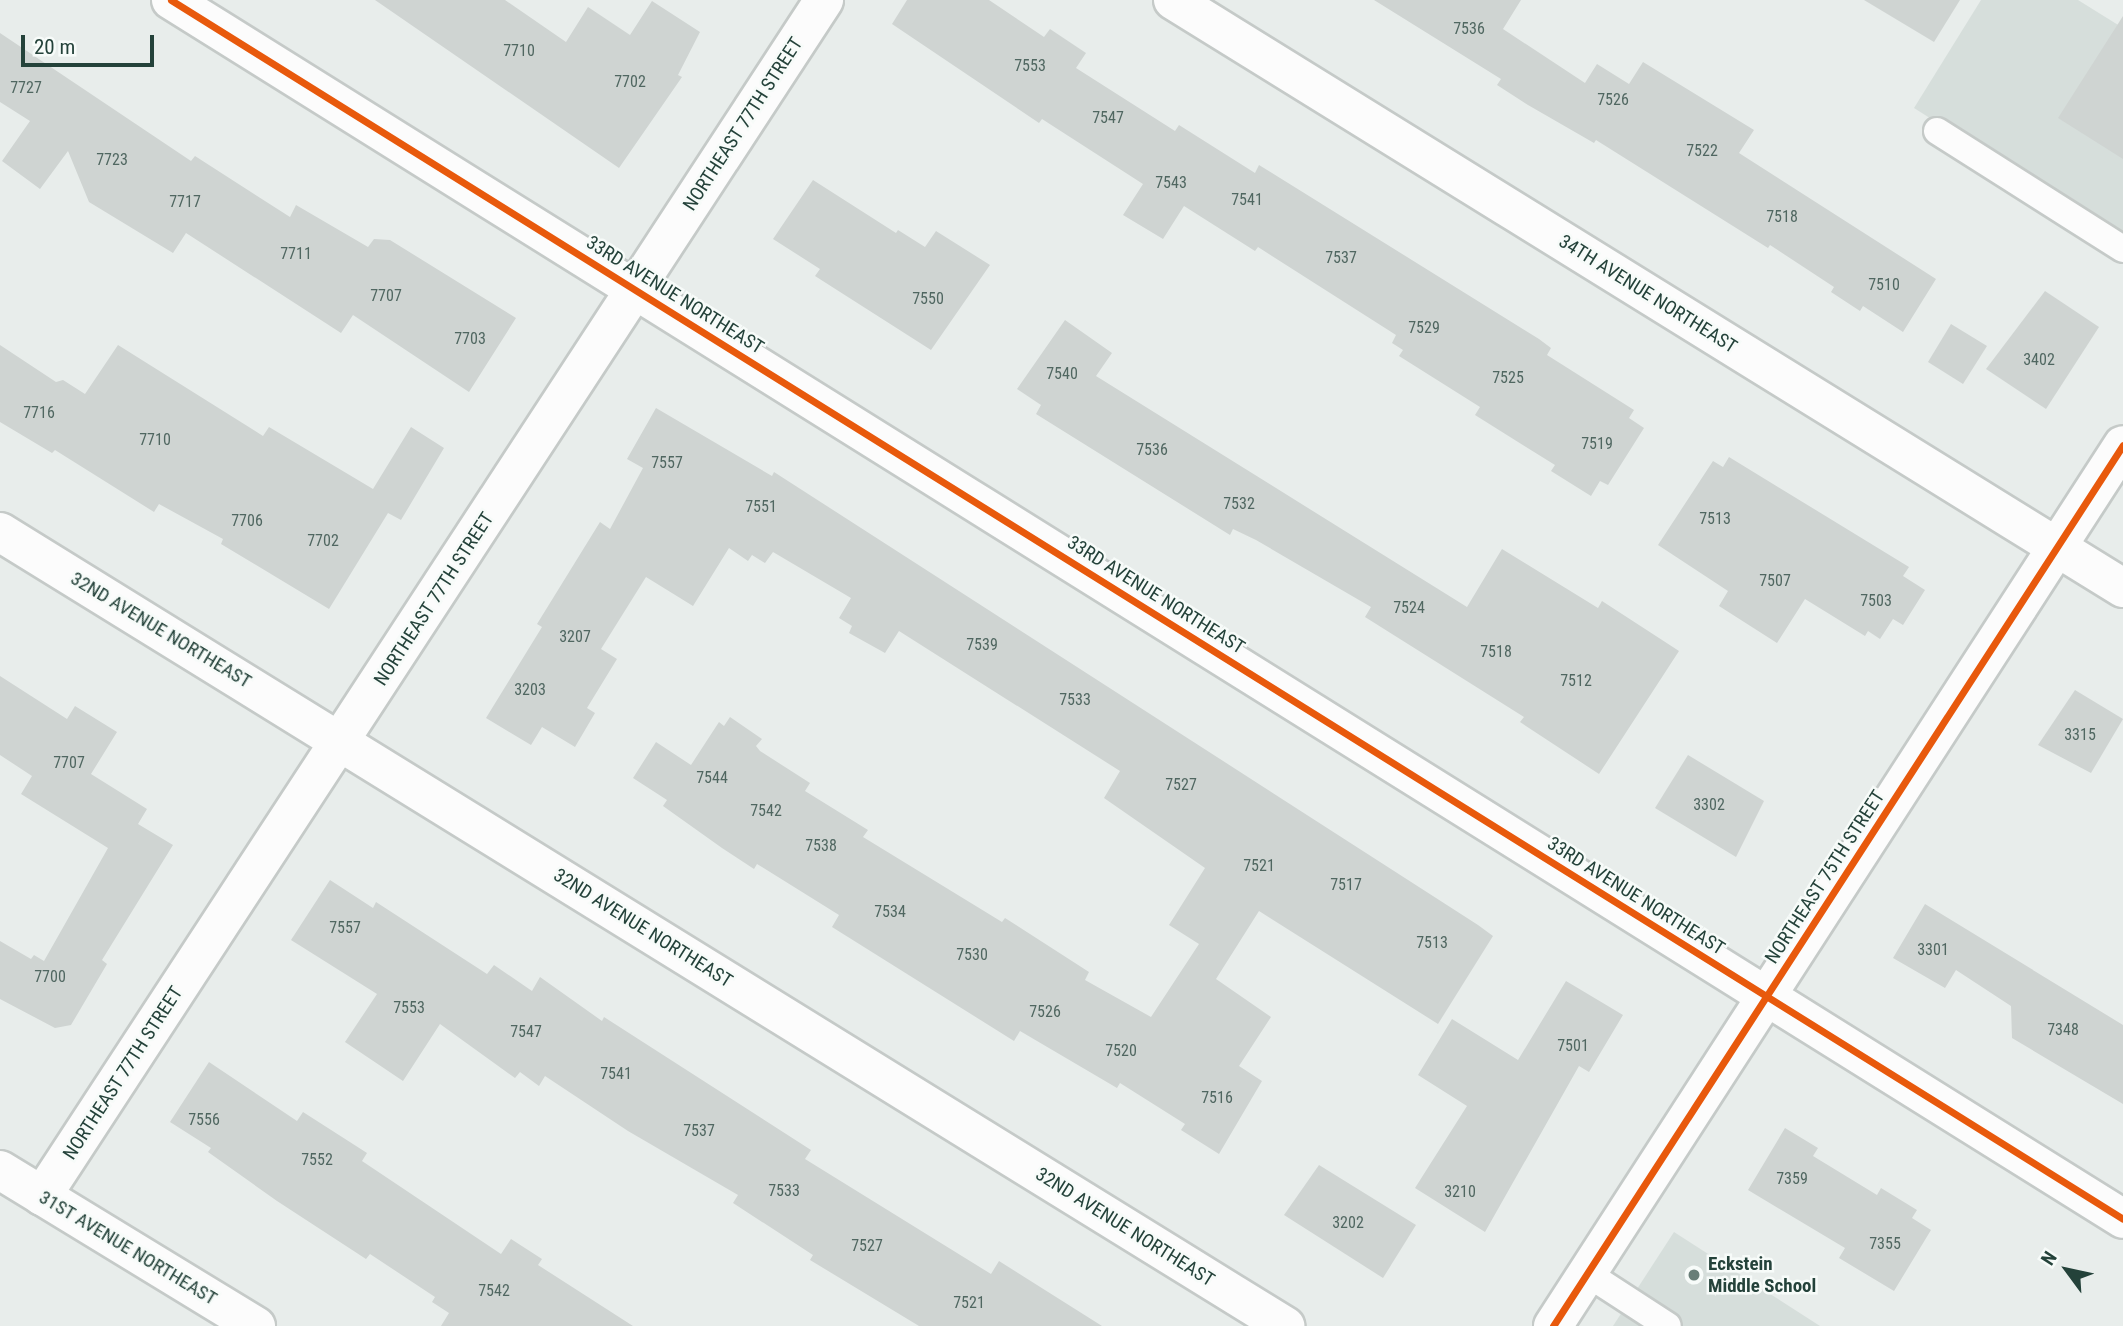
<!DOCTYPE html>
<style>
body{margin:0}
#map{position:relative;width:2123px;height:1326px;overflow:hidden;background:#e8edeb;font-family:"Roboto Condensed",sans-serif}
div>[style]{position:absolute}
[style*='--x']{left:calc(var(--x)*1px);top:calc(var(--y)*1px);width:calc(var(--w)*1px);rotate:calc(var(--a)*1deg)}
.built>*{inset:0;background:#d6dedb}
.building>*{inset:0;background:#cfd4d2}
.roads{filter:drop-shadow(2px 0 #c5cac8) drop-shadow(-2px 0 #c5cac8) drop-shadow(0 2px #c5cac8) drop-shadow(0 -2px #c5cac8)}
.service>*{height:26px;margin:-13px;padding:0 13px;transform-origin:13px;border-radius:13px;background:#fcfcfc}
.minor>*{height:38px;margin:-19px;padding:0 19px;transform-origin:19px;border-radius:19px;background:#fcfcfc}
.secondary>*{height:38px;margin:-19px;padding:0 19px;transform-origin:19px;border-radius:19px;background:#fcfcfc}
.cycleway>*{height:7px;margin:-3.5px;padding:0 3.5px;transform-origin:3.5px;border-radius:3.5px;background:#e8590c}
.dots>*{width:19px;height:19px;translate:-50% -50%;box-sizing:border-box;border:4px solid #f7fbf9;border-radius:50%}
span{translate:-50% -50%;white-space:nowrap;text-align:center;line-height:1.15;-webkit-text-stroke:5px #f7fbf9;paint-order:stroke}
.number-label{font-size:16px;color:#506761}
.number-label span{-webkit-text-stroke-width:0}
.street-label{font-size:19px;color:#24423a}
.poi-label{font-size:19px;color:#24423a;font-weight:700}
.left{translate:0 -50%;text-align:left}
.north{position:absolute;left:2032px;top:1235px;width:70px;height:70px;-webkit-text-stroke:5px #f7fbf9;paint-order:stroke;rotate:303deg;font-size:19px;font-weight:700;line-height:28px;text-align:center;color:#24423a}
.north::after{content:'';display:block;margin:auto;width:24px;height:32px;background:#24423a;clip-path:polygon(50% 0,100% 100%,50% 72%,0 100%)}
.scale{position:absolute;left:21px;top:35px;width:133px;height:32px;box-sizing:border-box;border:4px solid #24423a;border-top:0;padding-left:9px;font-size:21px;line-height:24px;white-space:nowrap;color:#24423a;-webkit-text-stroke:5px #f7fbf9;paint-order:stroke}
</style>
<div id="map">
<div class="built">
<div style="clip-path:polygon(1981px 0,2078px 0,2123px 28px,2123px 240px,1914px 108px)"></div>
<div style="clip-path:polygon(1674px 1232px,1820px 1326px,1613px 1326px)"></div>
</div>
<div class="building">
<div style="clip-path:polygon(375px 0,505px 0,566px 42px,588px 7px,630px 35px,652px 1px,700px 32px,678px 75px,682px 77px,619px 168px)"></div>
<div style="clip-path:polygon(907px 0,989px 0,1044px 37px,1050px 29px,1086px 53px,1076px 68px,1175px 131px,1179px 125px,1255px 173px,1259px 165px,1539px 339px,1551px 348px,1547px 355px,1634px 410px,1629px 418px,1644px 428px,1608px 485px,1600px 481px,1591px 496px,1551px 471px,1555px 465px,1475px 415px,1480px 407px,1399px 356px,1403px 350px,1392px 343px,1396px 335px,1258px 247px,1255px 251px,1184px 206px,1163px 239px,1123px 215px,1143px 184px,1042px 119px,1039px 123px,892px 24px)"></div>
<div style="clip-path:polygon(1374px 0,1521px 0,1503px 29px,1585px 83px,1597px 64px,1629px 84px,1643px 62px,1754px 130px,1739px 153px,1936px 279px,1903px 332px,1863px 306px,1860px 311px,1831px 292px,1834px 287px,1770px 245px,1768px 248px,1596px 140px,1594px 143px,1528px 105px,1497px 85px,1501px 79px)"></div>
<div style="clip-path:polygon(1864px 0,1960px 0,1934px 42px)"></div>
<div style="clip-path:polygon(2123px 16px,2123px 159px,2058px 118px)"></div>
<div style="clip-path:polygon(0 33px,191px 161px,195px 156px,290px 217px,296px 205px,368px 247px,374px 239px,390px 240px,516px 318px,469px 392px,353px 315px,341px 333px,186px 233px,173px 253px,89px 202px,68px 151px,40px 189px,2px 161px,30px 121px,0 102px)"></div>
<div style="clip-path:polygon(813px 180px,896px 233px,898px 230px,925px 247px,936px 231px,990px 265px,931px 350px,815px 276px,820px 269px,773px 239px)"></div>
<div style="clip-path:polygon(2045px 291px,2099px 327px,2046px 409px,1986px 369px)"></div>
<div style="clip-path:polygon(1065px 320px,1112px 353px,1096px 376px,1467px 607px,1502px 549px,1598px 608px,1602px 601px,1679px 651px,1599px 774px,1520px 722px,1524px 717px,1365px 617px,1371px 607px,1256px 540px,1233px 529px,1230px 535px,1036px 414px,1041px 405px,1017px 389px)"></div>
<div style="clip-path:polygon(1951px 324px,1987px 346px,1963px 384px,1928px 362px)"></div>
<div style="clip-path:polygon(0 345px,56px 382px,63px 380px,85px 394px,118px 345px,263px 436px,269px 427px,373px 489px,411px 427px,444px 448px,401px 520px,388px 513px,329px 609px,221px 544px,223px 539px,159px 504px,154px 512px,55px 450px,52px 453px,0 422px)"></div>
<div style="clip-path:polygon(656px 408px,772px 476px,774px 472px,1478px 925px,1493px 936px,1438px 1024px,1259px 911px,1216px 979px,1271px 1017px,1239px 1066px,1262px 1081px,1219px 1154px,1181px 1130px,1185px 1124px,1120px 1083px,1117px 1088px,1020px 1031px,1014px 1041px,832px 927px,839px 915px,757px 864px,754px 869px,722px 848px,663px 806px,667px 800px,633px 778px,656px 742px,691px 765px,719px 722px,724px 726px,730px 717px,762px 739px,756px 746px,760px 751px,810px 783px,805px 791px,868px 830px,863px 837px,1002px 922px,1005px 918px,1089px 972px,1085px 980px,1151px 1017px,1199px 944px,1169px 925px,1205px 868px,1104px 798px,1120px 771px,899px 631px,885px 653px,849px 633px,852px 626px,839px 618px,851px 598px,773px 552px,765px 563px,752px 555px,748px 561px,729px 548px,693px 606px,646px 577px,601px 649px,617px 659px,587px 708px,595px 713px,575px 747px,542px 727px,531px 745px,486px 718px,542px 627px,537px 624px,600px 522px,610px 529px,643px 468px,627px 459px)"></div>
<div style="clip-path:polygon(1729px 457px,1909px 567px,1903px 576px,1925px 590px,1903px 625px,1893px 619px,1880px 639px,1868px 631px,1865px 636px,1805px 599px,1777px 643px,1719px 606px,1728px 591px,1658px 545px,1713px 461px,1723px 467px)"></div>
<div style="clip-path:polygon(0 676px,67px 719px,75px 706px,117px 732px,91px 774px,147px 809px,138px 824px,173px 845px,102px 960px,107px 964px,71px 1025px,55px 1028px,0 999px,0 941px,31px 959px,34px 955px,44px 961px,108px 848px,21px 794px,32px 776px,0 755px)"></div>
<div style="clip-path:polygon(2075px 690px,2123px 719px,2091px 773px,2038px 745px)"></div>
<div style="clip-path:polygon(1688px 755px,1764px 801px,1736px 857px,1655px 808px)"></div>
<div style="clip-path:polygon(330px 880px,373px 908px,376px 902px,487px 974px,494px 965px,532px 991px,540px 977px,602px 1021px,604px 1017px,811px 1150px,805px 1159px,991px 1274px,999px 1261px,1102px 1326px,919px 1326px,810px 1260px,813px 1255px,733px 1203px,738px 1195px,628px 1131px,545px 1076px,539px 1086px,520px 1072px,515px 1078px,440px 1024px,403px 1081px,345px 1042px,377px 994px,291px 940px)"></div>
<div style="clip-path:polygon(1925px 904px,2123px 1025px,2123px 1104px,2012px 1038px,2011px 1006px,1956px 970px,1945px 988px,1893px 958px)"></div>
<div style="clip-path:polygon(1566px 981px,1623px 1015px,1589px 1072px,1579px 1066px,1485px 1232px,1415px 1188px,1467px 1106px,1418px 1075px,1452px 1019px,1518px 1060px)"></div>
<div style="clip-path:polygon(209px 1062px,297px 1121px,303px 1112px,367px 1153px,362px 1161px,501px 1254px,511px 1239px,542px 1259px,538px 1265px,633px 1326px,441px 1326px,449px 1313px,432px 1302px,435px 1297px,370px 1254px,366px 1259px,277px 1201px,208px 1152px,211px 1148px,170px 1122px)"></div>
<div style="clip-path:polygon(1785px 1128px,1818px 1148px,1813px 1156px,1877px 1195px,1881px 1188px,1917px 1210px,1912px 1218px,1931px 1230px,1894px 1291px,1839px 1258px,1845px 1248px,1748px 1190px)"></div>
<div style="clip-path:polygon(1319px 1165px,1416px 1225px,1383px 1278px,1284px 1215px)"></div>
</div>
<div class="roads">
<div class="service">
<div style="--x:1937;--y:131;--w:220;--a:32.4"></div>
<div style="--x:1588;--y:1274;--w:95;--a:33"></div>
</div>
<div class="minor">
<div style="--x:171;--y:0;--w:2301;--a:31.98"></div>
<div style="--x:1173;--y:0;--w:1117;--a:31.76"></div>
<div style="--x:0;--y:532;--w:1511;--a:31.71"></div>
<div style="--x:0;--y:1170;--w:300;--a:31.4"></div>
<div style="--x:42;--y:1196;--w:1429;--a:-56.82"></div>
</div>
<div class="secondary">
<div style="--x:1553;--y:1326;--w:1049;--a:-57.1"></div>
</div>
</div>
<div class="cycleway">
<div style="--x:171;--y:0;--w:2301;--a:31.98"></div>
<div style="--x:1553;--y:1326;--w:1049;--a:-57.1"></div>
</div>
<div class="dots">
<div style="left:1694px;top:1275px;background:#697e78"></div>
</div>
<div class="number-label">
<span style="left:1469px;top:29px">7536</span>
<span style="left:519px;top:51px">7710</span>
<span style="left:1030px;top:66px">7553</span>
<span style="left:630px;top:82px">7702</span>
<span style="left:26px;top:88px">7727</span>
<span style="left:1613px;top:100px">7526</span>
<span style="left:1108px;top:118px">7547</span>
<span style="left:1702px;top:151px">7522</span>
<span style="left:112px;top:160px">7723</span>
<span style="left:1171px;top:183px">7543</span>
<span style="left:1247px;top:200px">7541</span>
<span style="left:185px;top:202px">7717</span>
<span style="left:1782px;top:217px">7518</span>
<span style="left:296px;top:254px">7711</span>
<span style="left:1341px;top:258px">7537</span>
<span style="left:1884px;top:285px">7510</span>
<span style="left:386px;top:296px">7707</span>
<span style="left:928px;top:299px">7550</span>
<span style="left:1424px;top:328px">7529</span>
<span style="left:470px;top:339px">7703</span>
<span style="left:2039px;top:360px">3402</span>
<span style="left:1062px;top:374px">7540</span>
<span style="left:1508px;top:378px">7525</span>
<span style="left:39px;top:413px">7716</span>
<span style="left:155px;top:440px">7710</span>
<span style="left:1597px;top:444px">7519</span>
<span style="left:1152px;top:450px">7536</span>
<span style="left:667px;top:463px">7557</span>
<span style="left:1239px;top:504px">7532</span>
<span style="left:761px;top:507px">7551</span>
<span style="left:1715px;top:519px">7513</span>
<span style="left:247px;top:521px">7706</span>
<span style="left:323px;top:541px">7702</span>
<span style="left:1775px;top:581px">7507</span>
<span style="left:1876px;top:601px">7503</span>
<span style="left:1409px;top:608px">7524</span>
<span style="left:575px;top:637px">3207</span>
<span style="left:982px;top:645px">7539</span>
<span style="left:1496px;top:652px">7518</span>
<span style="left:1576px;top:681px">7512</span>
<span style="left:530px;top:690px">3203</span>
<span style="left:1075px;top:700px">7533</span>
<span style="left:2080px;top:735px">3315</span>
<span style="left:69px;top:763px">7707</span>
<span style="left:712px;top:778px">7544</span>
<span style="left:1181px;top:785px">7527</span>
<span style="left:1709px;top:805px">3302</span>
<span style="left:766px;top:811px">7542</span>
<span style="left:821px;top:846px">7538</span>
<span style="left:1259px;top:866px">7521</span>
<span style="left:1346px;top:885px">7517</span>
<span style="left:890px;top:912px">7534</span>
<span style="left:345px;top:928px">7557</span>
<span style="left:1432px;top:943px">7513</span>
<span style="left:1933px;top:950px">3301</span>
<span style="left:972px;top:955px">7530</span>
<span style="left:50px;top:977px">7700</span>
<span style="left:409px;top:1008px">7553</span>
<span style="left:1045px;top:1012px">7526</span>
<span style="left:2063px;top:1030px">7348</span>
<span style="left:526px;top:1032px">7547</span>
<span style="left:1573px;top:1046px">7501</span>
<span style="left:1121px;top:1051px">7520</span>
<span style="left:616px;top:1074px">7541</span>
<span style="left:1217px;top:1098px">7516</span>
<span style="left:204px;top:1120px">7556</span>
<span style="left:699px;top:1131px">7537</span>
<span style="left:317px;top:1160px">7552</span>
<span style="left:1792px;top:1179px">7359</span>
<span style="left:784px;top:1191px">7533</span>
<span style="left:1460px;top:1192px">3210</span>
<span style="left:1348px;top:1223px">3202</span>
<span style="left:1885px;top:1244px">7355</span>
<span style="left:867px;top:1246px">7527</span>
<span style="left:494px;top:1291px">7542</span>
<span style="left:969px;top:1303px">7521</span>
</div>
<div class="street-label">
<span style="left:743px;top:124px;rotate:-57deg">NORTHEAST 77TH STREET</span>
<span style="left:1648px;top:294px;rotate:32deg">34TH AVENUE NORTHEAST</span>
<span style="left:675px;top:295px;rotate:32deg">33RD AVENUE NORTHEAST</span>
<span style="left:1156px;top:595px;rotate:32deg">33RD AVENUE NORTHEAST</span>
<span style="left:434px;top:599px;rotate:-57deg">NORTHEAST 77TH STREET</span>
<span style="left:161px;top:630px;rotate:31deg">32ND AVENUE NORTHEAST</span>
<span style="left:1825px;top:877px;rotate:-57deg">NORTHEAST 75TH STREET</span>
<span style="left:1636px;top:896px;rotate:32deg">33RD AVENUE NORTHEAST</span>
<span style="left:643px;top:928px;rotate:32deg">32ND AVENUE NORTHEAST</span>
<span style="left:123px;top:1073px;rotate:-57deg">NORTHEAST 77TH STREET</span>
<span style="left:1125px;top:1227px;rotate:32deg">32ND AVENUE NORTHEAST</span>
<span style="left:128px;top:1248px;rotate:31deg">31ST AVENUE NORTHEAST</span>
</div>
<div class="poi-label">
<span class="left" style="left:1708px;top:1275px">Eckstein<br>Middle School</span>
</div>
<div class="north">N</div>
<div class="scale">20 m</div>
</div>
